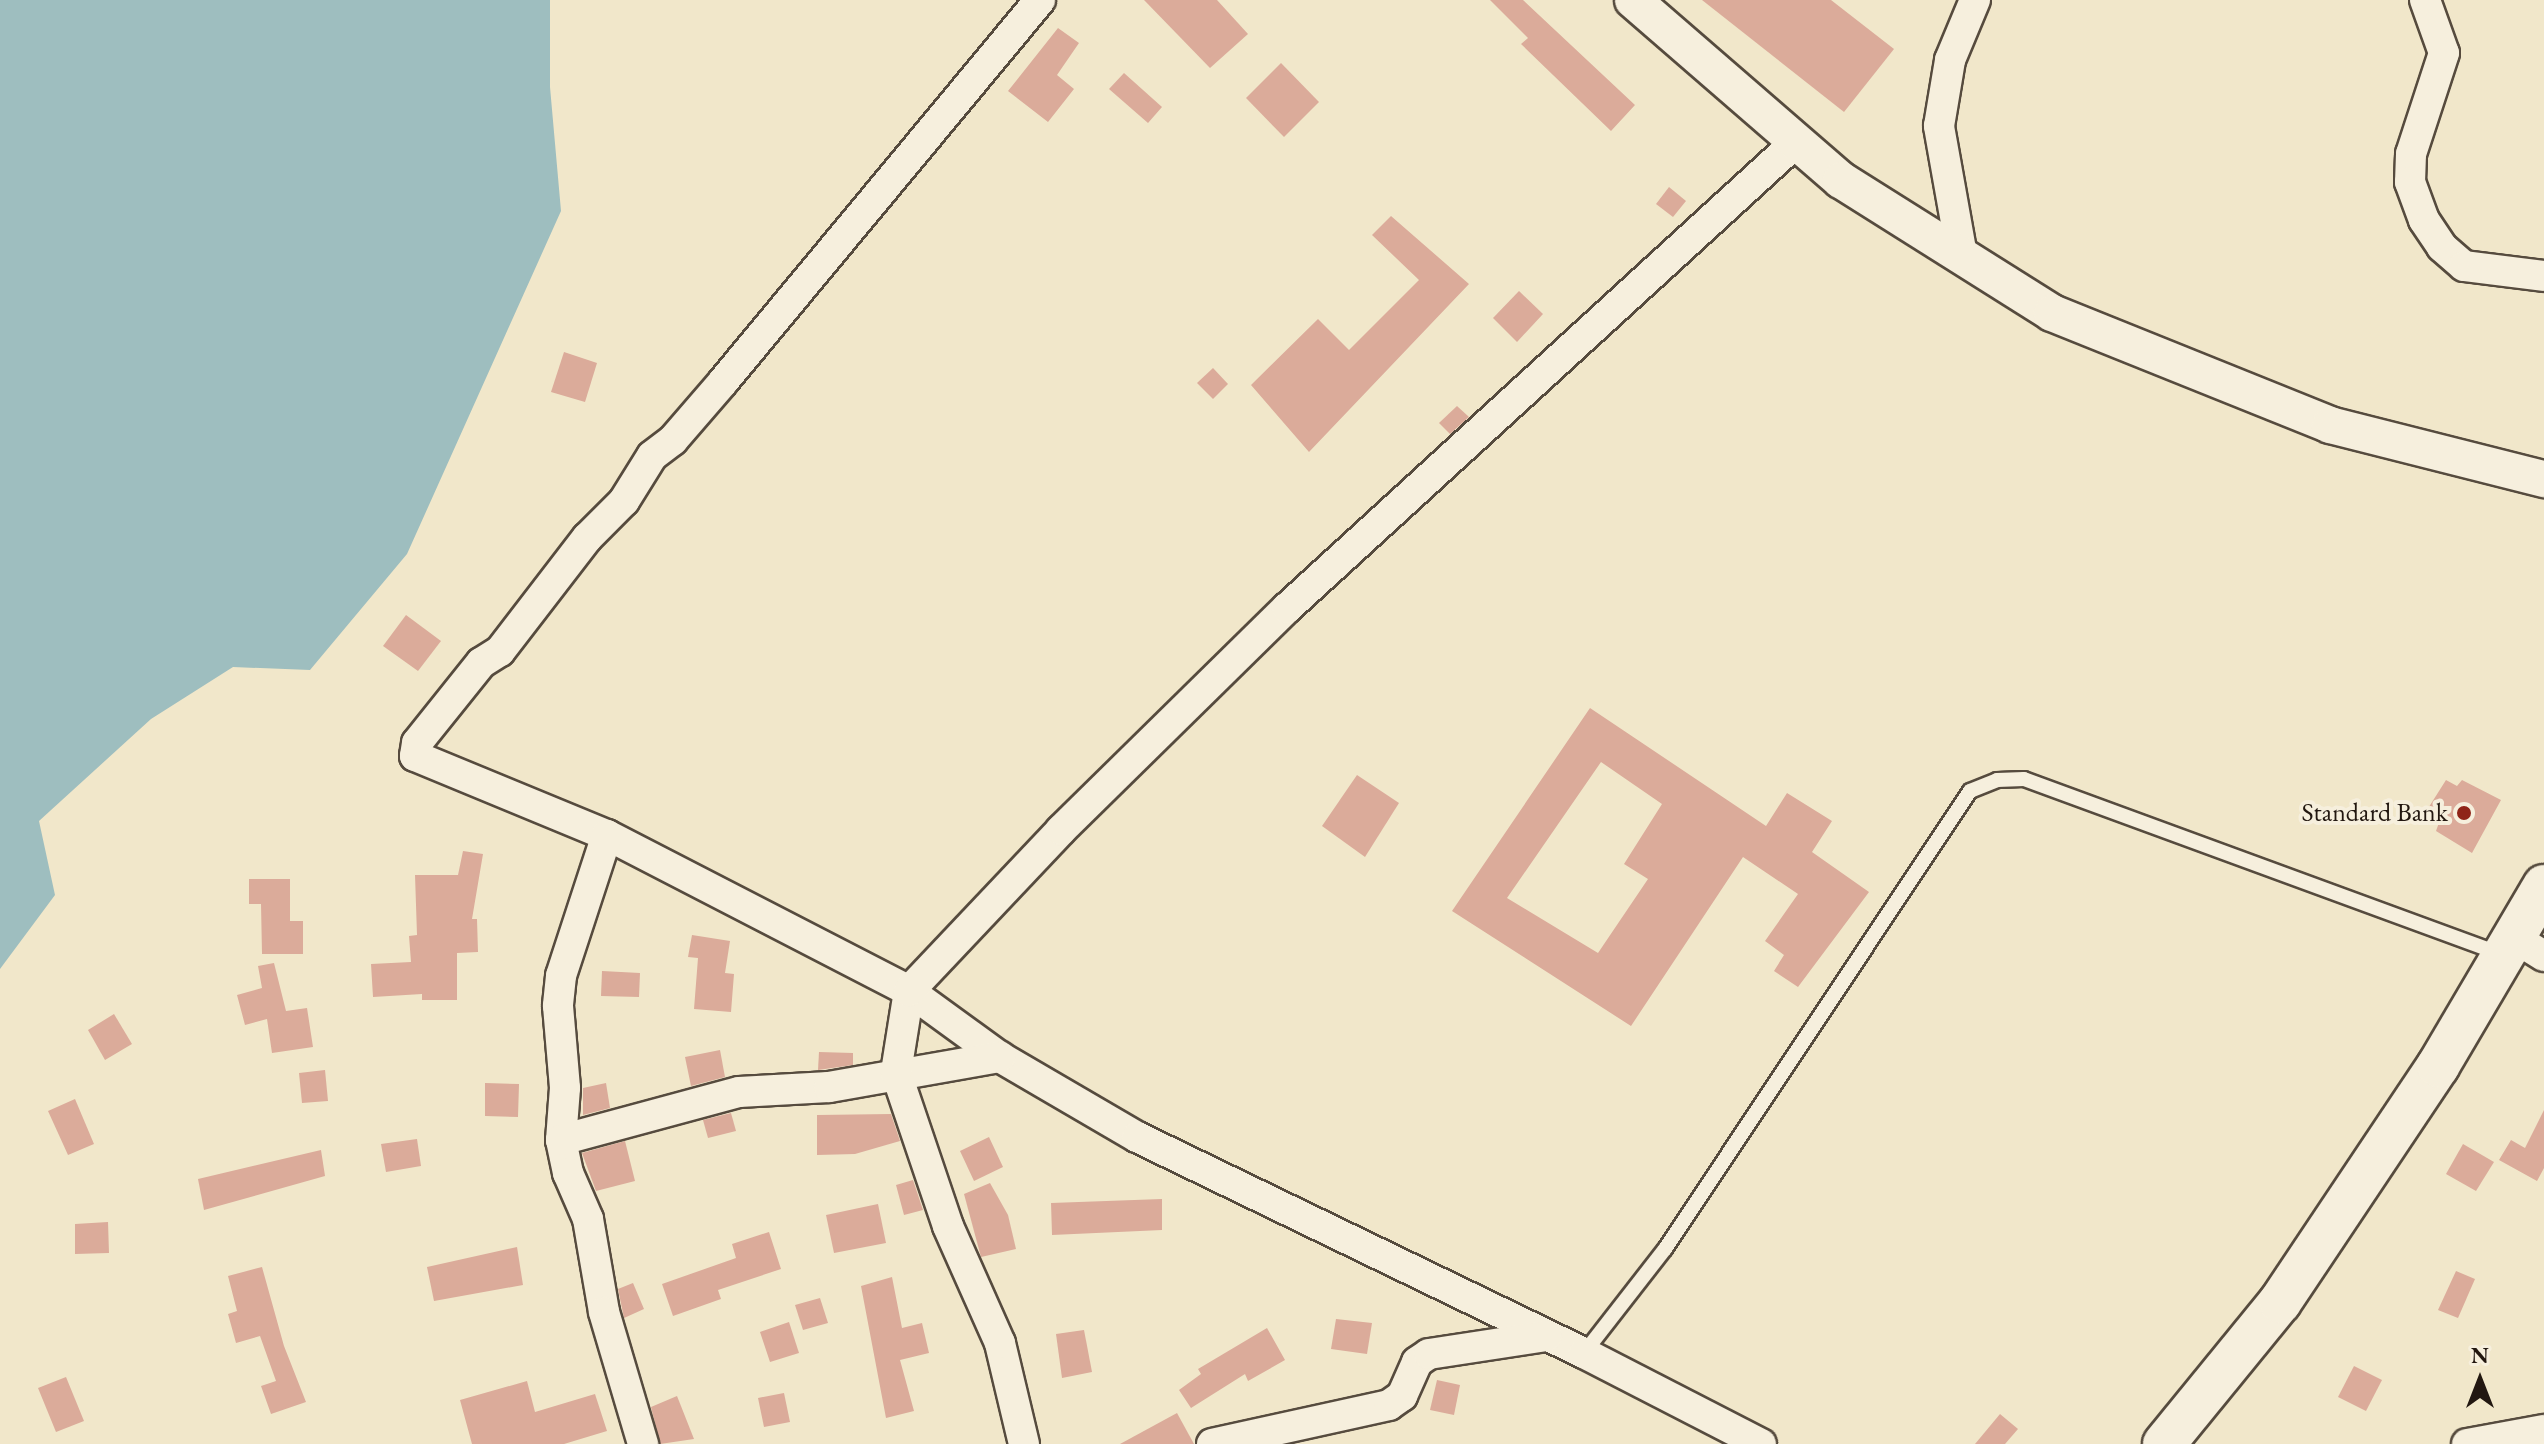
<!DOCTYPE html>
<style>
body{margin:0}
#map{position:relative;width:2544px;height:1444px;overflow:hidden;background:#f1e7ca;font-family:"EB Garamond",serif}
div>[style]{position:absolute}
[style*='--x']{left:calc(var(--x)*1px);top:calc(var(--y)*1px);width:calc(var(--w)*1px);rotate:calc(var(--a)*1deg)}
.water>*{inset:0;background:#9ebebf}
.building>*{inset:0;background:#dbab9a}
.roads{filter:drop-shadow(2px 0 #564b3e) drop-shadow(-2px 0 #564b3e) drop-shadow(0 2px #564b3e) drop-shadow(0 -2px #564b3e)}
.service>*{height:14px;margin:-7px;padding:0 7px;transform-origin:7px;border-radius:7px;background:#f6efdd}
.minor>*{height:30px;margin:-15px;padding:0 15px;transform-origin:15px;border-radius:15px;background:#f6efdd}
.tertiary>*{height:36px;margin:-18px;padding:0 18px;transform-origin:18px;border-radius:18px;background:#f6efdd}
.secondary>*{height:42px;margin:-21px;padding:0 21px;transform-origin:21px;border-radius:21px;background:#f6efdd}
.dots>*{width:22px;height:22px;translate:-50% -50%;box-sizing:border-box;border:4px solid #f6efdd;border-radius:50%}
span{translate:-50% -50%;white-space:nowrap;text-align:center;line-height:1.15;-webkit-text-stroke:8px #f6efdd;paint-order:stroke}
.poi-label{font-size:26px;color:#221710}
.right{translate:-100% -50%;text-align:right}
.north{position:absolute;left:2440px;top:1340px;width:80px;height:80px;-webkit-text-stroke:6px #f6efdd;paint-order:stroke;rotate:0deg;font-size:22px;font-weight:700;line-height:32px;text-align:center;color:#221710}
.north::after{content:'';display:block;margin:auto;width:28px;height:36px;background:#221710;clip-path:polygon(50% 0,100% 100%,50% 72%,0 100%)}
</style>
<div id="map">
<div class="water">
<div style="clip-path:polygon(0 0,550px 0,550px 87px,561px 211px,407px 554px,310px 670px,233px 667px,151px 719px,39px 821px,55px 895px,0 969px)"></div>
</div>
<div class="building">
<div style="clip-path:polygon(1144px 0,1217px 0,1248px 34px,1210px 68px)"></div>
<div style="clip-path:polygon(1490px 0,1523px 0,1635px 105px,1611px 131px,1521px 44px,1528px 38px)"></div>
<div style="clip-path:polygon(1702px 0,1831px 0,1894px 49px,1844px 112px)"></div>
<div style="clip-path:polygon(1058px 28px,1079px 43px,1057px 75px,1074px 89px,1048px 122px,1008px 91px)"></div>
<div style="clip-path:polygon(1281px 63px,1319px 102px,1284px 137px,1246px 98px)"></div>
<div style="clip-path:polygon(1124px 73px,1162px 107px,1148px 123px,1109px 89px)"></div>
<div style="clip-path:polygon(1669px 187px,1686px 201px,1673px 217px,1656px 204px)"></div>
<div style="clip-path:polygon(1391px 216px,1469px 284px,1309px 452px,1251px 385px,1318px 319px,1349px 350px,1419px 280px,1372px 235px)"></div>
<div style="clip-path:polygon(1519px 291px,1543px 314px,1517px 342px,1493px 318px)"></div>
<div style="clip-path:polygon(564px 352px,597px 363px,585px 402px,551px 392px)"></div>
<div style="clip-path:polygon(1213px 368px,1228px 384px,1213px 399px,1197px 383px)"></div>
<div style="clip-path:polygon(1457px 406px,1469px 417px,1450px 434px,1439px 423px)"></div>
<div style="clip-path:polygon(406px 615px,441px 641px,418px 671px,383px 646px)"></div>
<div style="clip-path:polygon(evenodd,1590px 708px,1766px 826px,1787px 793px,1832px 821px,1812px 852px,1869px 892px,1798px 987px,1774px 971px,1784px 955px,1765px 941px,1798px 894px,1743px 857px,1631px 1026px,1452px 911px,1590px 708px,1601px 762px,1662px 804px,1624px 864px,1648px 879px,1598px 953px,1507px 898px,1601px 762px)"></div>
<div style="clip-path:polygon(1357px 775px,1399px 803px,1365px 857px,1322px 826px)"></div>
<div style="clip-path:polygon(2446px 780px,2457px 786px,2462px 780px,2501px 800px,2472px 853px,2436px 831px,2441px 817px,2427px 810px)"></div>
<div style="clip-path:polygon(463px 851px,483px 854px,472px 919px,477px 919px,478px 952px,457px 953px,457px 1000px,422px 1000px,422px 994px,373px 997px,371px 964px,411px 962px,409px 936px,417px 935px,415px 875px,458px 875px)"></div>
<div style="clip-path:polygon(249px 879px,290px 879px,290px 921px,303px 921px,303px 954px,262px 954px,261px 904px,249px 904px)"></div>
<div style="clip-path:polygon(692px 935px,730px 941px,725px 973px,734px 974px,731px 1012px,694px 1009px,698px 958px,688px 957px)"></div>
<div style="clip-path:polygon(274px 963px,286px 1011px,307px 1008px,313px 1047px,272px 1053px,267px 1019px,245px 1025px,237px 995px,262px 988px,258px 966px)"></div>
<div style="clip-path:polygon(602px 971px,640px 973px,639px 997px,601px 996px)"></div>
<div style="clip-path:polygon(114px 1014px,132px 1044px,105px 1060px,88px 1030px)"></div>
<div style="clip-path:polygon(720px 1050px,725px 1077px,691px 1086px,685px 1057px)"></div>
<div style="clip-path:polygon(819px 1052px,853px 1053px,853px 1065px,818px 1070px)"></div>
<div style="clip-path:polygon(325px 1070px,328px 1101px,302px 1103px,299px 1073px)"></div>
<div style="clip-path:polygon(485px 1083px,519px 1084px,518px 1117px,485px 1116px)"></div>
<div style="clip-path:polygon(606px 1083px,610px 1108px,583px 1115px,583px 1088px)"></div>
<div style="clip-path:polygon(75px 1099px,94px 1144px,68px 1155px,48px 1111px)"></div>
<div style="clip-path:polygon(2544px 1110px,2544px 1168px,2537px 1181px,2499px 1160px,2511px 1140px,2525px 1148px)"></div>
<div style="clip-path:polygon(731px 1113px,736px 1131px,708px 1138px,703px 1120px)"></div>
<div style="clip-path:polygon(891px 1114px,900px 1141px,855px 1154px,817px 1155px,817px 1115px)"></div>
<div style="clip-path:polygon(989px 1137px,1003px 1167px,974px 1181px,960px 1151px)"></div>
<div style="clip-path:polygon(417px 1139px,421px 1166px,386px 1172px,381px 1144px)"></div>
<div style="clip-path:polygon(625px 1141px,635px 1181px,596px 1191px,582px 1153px)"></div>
<div style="clip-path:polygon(2463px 1144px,2494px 1162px,2476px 1191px,2446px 1174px)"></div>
<div style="clip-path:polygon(321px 1150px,325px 1176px,204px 1210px,198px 1179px)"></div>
<div style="clip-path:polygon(913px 1180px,923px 1210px,904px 1215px,896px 1185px)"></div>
<div style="clip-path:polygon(990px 1183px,1008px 1215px,1016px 1249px,981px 1257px,964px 1194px)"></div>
<div style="clip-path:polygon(1162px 1199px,1162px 1230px,1052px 1235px,1051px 1203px)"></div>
<div style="clip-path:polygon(878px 1204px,886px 1243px,834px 1253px,826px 1215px)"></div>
<div style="clip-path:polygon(108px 1222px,109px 1253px,75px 1254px,75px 1224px)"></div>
<div style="clip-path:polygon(769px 1232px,781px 1269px,718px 1290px,721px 1299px,673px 1316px,662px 1284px,736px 1258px,732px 1244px)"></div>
<div style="clip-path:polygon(517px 1247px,523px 1285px,434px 1301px,427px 1267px)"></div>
<div style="clip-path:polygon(262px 1267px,284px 1346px,306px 1402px,271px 1414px,261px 1386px,276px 1381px,260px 1336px,236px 1343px,228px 1314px,237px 1311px,228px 1276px)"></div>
<div style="clip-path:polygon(2456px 1271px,2475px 1279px,2458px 1318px,2438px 1310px)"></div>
<div style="clip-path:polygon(892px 1277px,902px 1328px,922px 1323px,929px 1353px,900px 1360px,914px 1411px,886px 1418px,861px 1286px)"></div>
<div style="clip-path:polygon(633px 1283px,644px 1309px,624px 1318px,618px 1289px)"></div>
<div style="clip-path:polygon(820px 1298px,828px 1323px,803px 1330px,795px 1305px)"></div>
<div style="clip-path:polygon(1336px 1319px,1372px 1323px,1367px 1354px,1331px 1349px)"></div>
<div style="clip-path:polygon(789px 1322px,799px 1353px,770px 1362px,760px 1332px)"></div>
<div style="clip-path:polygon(1267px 1328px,1285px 1360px,1248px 1381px,1245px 1374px,1191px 1408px,1179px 1390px,1201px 1374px,1198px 1369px)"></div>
<div style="clip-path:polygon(1084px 1330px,1092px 1372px,1062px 1378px,1056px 1334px)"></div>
<div style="clip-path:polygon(2354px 1366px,2382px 1380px,2366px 1411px,2338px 1397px)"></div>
<div style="clip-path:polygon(66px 1377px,84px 1421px,56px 1432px,38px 1388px)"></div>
<div style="clip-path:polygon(1437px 1380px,1460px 1385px,1454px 1415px,1430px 1410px)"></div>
<div style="clip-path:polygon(527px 1381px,535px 1412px,595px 1394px,607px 1431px,564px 1444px,472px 1444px,460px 1400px)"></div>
<div style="clip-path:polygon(784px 1393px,790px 1422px,764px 1427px,758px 1398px)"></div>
<div style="clip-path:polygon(677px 1396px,694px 1439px,660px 1444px,651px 1407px)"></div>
<div style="clip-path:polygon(1177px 1413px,1194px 1444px,1120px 1444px)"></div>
<div style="clip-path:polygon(2000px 1414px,2018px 1429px,2005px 1444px,1975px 1444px)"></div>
</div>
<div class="roads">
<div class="service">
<div style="--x:1584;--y:1353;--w:132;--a:-52.1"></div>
<div style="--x:1665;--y:1249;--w:550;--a:-56.34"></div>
<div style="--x:1970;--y:791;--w:29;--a:-22"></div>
<div style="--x:1997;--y:780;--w:27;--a:-2"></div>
<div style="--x:2024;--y:779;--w:508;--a:20.15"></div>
</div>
<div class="minor">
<div style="--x:1040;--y:0;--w:496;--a:129.7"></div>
<div style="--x:723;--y:382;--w:77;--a:130.8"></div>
<div style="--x:673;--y:440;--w:26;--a:143"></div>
<div style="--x:652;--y:456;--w:53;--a:121.9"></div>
<div style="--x:624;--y:501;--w:52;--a:135"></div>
<div style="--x:587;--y:538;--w:143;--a:127.6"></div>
<div style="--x:500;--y:651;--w:22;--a:148"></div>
<div style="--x:481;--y:663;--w:102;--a:128.7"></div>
<div style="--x:417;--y:743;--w:13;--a:99"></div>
<div style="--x:415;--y:756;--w:208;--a:22.4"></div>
<div style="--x:607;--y:835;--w:340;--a:27.3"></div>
<div style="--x:909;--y:991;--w:112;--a:36"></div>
<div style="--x:1000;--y:1057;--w:159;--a:30.3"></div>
<div style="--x:1137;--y:1137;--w:496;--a:25.8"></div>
<div style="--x:1584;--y:1353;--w:199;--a:27.2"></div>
<div style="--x:2425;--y:0;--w:56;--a:70.3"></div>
<div style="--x:2444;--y:53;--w:106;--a:108.1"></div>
<div style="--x:2411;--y:154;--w:28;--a:92"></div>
<div style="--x:2410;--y:182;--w:40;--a:69.8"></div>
<div style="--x:2424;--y:220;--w:32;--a:56"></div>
<div style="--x:2442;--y:247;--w:29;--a:41"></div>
<div style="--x:2464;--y:266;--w:81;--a:7.1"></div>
<div style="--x:1961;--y:250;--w:126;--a:-100.1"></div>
<div style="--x:1939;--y:126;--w:67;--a:-80.5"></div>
<div style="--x:1950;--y:60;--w:65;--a:-67.4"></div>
<div style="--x:607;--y:835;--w:148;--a:108.1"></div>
<div style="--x:561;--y:976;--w:30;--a:96"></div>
<div style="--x:558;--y:1006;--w:82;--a:85.1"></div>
<div style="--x:565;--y:1088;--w:52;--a:94.4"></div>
<div style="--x:561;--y:1140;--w:34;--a:78"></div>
<div style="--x:568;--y:1173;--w:50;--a:66.5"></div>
<div style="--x:588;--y:1219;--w:94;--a:80.2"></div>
<div style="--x:604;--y:1312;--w:138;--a:73.5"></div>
<div style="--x:2515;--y:938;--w:34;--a:32"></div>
<div style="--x:561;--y:1140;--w:184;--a:-15.1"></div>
<div style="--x:739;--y:1092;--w:90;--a:-3.2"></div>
<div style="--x:829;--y:1087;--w:174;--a:-10"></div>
<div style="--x:1024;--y:1444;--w:104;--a:-103.4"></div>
<div style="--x:1000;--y:1343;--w:128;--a:-114"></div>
<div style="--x:948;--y:1226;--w:163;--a:-108.7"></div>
<div style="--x:896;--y:1072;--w:82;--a:-80.9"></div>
<div style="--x:909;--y:991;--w:221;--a:-46.6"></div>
<div style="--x:1061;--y:830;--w:317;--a:-44.5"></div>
<div style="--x:1287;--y:608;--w:689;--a:-42.47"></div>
<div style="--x:1212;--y:1444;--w:181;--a:-12.4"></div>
<div style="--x:1389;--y:1405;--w:16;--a:-35"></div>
<div style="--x:1402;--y:1396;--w:37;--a:-66"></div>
<div style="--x:1417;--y:1362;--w:14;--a:-34"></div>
<div style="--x:1429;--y:1354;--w:119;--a:-8.7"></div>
<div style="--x:2467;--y:1444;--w:78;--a:-10.3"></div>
</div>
<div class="tertiary">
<div style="--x:1633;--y:0;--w:275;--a:40.9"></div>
<div style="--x:1841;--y:180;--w:249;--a:32.2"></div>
<div style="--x:2052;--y:313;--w:300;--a:21.9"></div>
<div style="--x:2330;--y:425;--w:221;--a:14.2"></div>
</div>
<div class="secondary">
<div style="--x:2164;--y:1444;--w:183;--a:-50.8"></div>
<div style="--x:2280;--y:1302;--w:284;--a:-56.2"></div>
<div style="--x:2438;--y:1066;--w:209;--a:-59.5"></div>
</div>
</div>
<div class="dots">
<div style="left:2464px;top:813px;background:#8f2418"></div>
</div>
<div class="poi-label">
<span class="right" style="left:2448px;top:813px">Standard Bank</span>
</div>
<div class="north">N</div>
</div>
